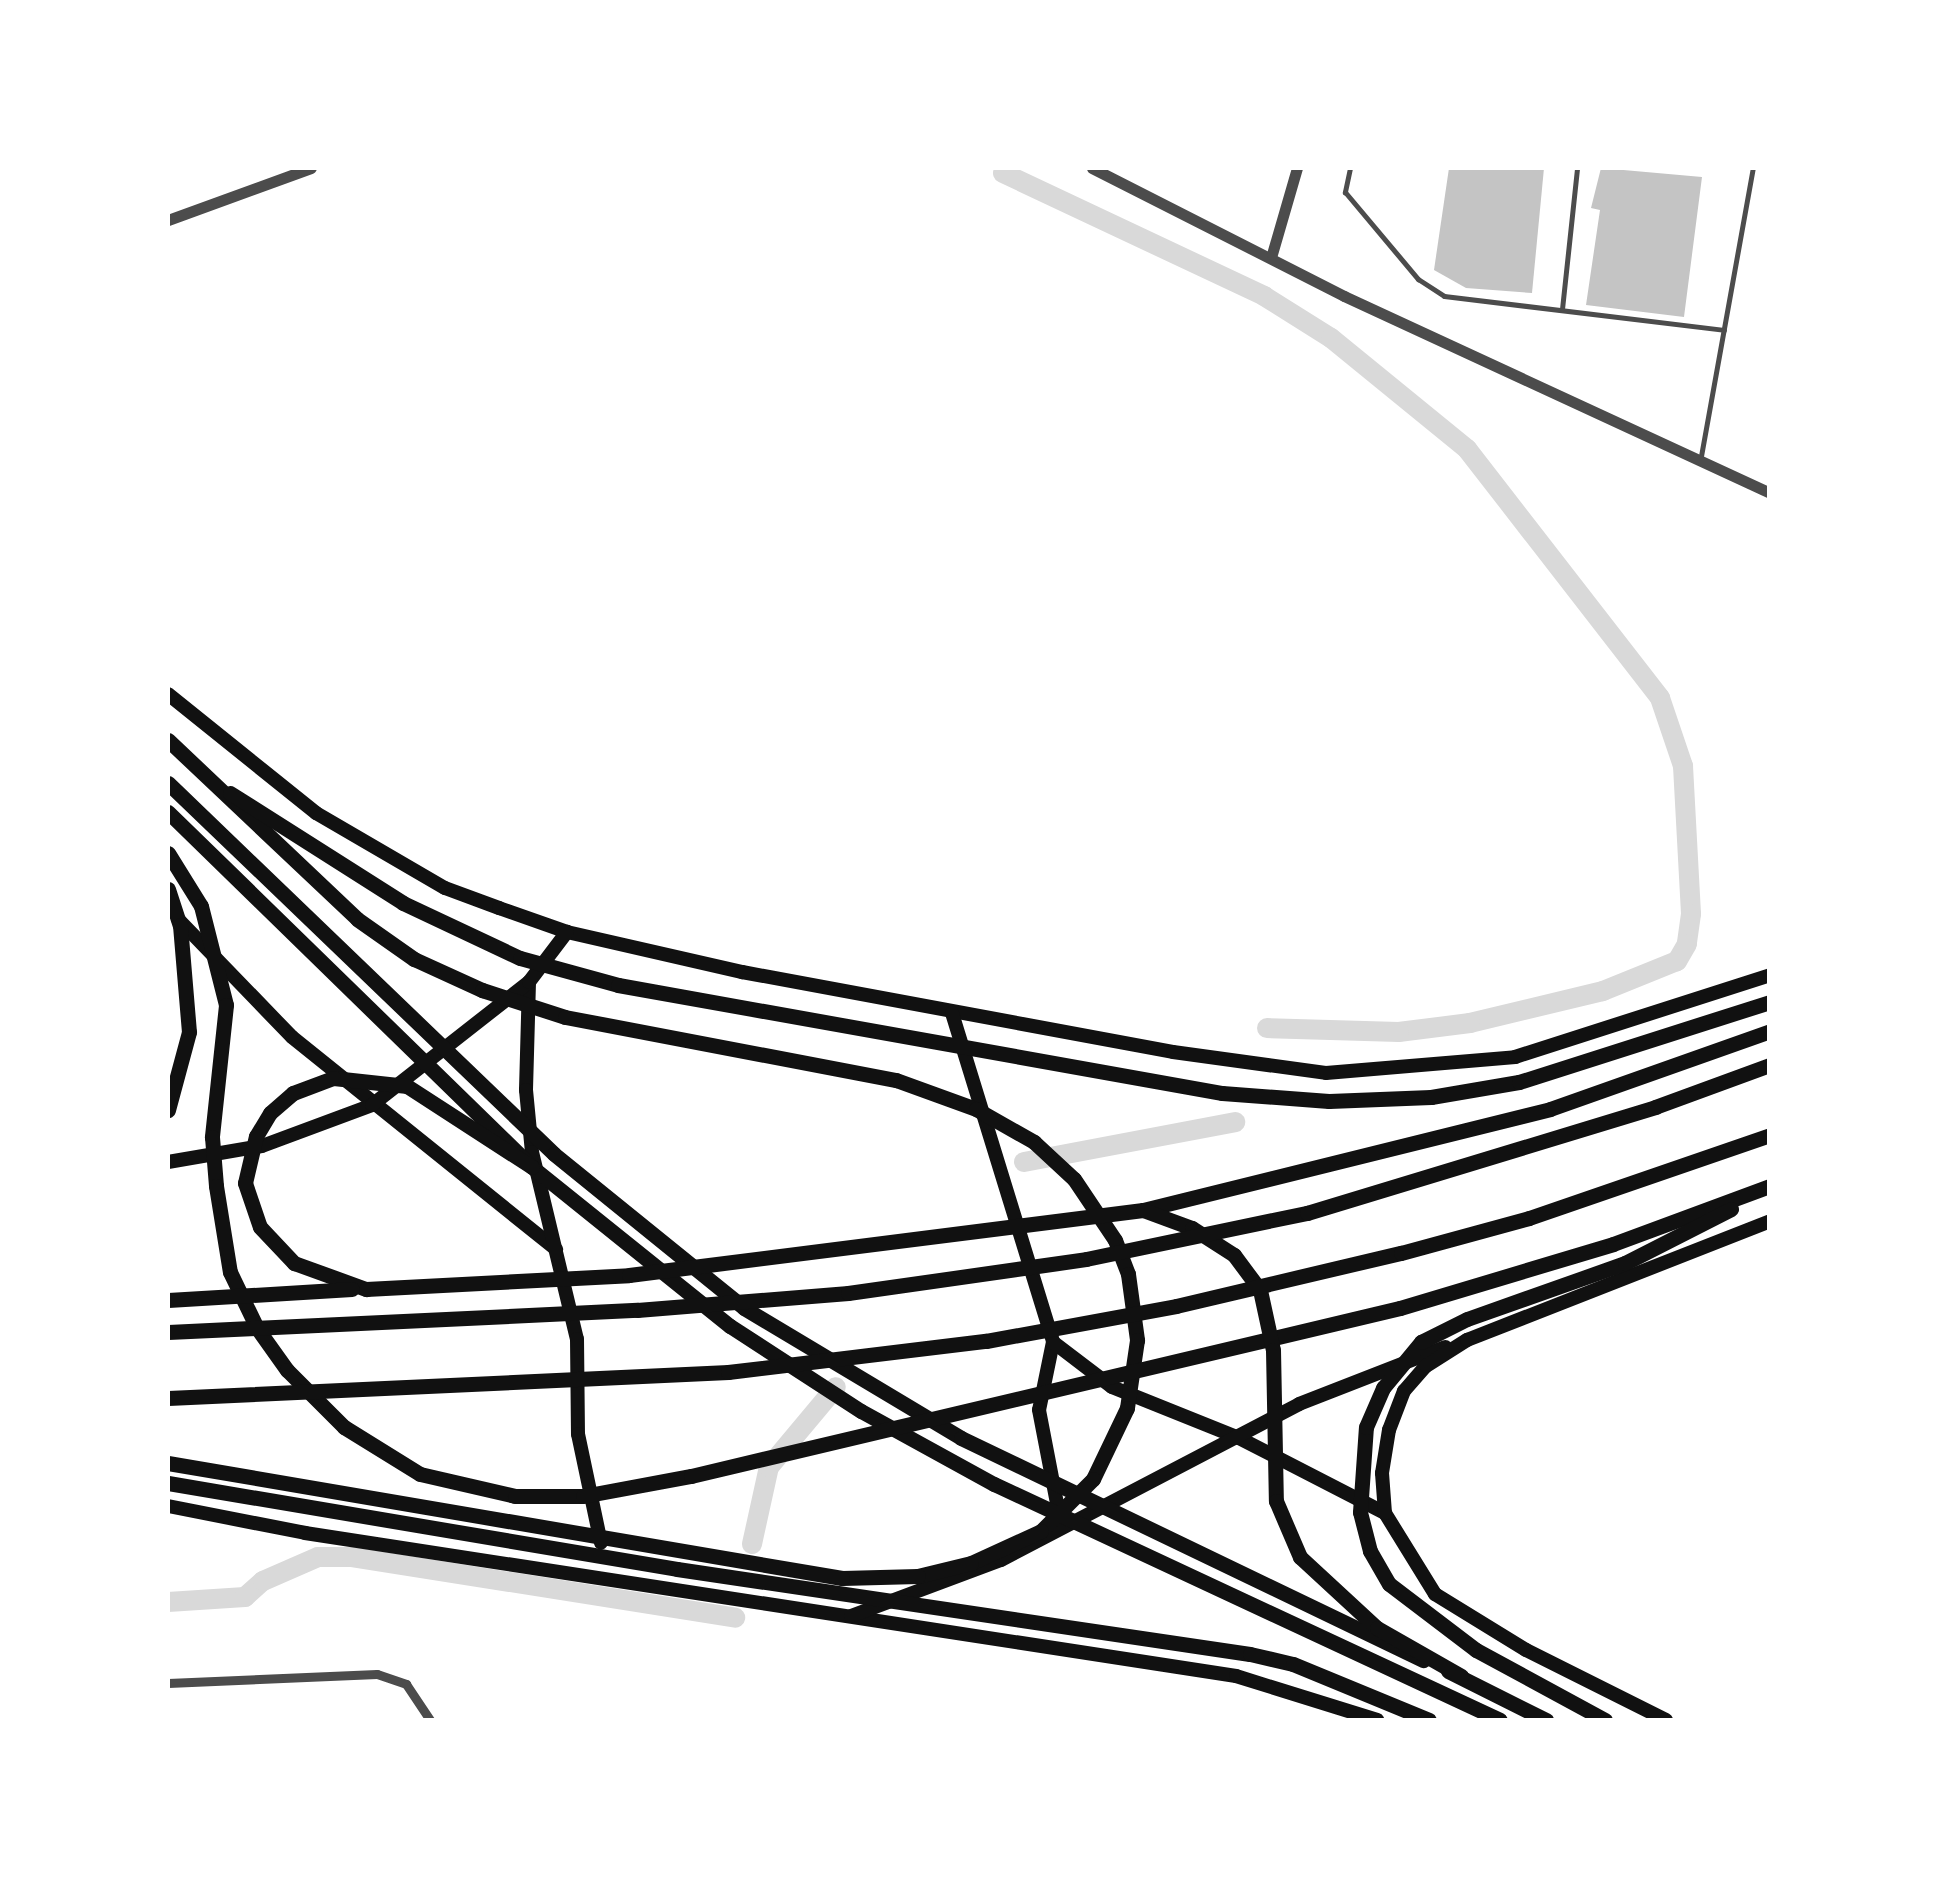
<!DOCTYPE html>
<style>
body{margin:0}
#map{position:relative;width:1937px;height:1888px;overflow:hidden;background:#fff;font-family:"IBM Plex Sans",sans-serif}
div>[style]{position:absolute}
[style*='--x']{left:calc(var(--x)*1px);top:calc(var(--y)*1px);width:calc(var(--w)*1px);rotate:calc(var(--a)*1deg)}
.canal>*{height:20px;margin:-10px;padding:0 10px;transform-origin:10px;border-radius:10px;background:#d9d9d9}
.building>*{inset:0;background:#c4c4c4}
.service>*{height:5px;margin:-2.5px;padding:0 2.5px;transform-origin:2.5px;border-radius:2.5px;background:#4c4c4c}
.minor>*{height:9px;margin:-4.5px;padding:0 4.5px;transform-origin:4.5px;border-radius:4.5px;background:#4c4c4c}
.tertiary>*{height:11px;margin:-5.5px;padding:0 5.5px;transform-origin:5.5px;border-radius:5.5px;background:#4c4c4c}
.secondary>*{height:14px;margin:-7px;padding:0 7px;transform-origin:7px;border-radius:7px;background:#111}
.primary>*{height:15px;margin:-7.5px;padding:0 7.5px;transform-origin:7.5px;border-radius:7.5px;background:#111}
.trunk>*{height:15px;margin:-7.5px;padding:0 7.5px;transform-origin:7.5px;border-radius:7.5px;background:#111}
span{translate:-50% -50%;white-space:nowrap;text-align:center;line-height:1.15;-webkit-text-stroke:10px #fff;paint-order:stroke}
.frame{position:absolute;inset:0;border:170px solid #fff;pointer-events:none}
</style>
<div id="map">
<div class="canal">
<div style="--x:1003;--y:173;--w:289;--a:25.2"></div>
<div style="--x:1264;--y:296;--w:79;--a:32.1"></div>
<div style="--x:1331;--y:338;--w:176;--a:39.2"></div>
<div style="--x:1467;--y:449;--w:315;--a:52.2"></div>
<div style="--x:1660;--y:698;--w:72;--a:71.3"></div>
<div style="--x:1683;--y:766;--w:148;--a:86.9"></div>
<div style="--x:1691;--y:914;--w:30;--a:98"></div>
<div style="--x:1687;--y:944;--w:20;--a:120"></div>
<div style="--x:1677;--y:961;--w:80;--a:157.9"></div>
<div style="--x:1603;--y:991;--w:137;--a:166.5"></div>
<div style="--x:1470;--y:1023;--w:72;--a:172.8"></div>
<div style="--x:1399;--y:1032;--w:132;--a:-178.3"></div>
<div style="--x:1024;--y:1162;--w:215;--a:-10.7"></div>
<div style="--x:752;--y:1544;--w:79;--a:-77.6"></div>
<div style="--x:769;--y:1467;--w:104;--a:-50.1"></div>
<div style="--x:168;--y:1602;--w:77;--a:-3.7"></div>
<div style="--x:245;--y:1597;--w:24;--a:-42"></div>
<div style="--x:263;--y:1581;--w:60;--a:-23.6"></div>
<div style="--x:318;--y:1557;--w:34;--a:0"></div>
<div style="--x:352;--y:1557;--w:388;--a:9"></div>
</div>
<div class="building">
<div style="clip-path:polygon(1449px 168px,1544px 168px,1532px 293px,1466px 288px,1434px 270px)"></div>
<div style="clip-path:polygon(1601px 168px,1702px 177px,1684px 317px,1586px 305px,1600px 210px,1591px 208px)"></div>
</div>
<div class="service">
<div style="--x:1350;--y:168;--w:25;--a:102"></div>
<div style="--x:1345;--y:192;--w:114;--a:50"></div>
<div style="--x:1418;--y:279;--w:31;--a:33"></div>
<div style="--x:1444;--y:296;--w:282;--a:6.9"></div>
<div style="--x:1562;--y:309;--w:142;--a:-83.9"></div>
<div style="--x:1701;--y:456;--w:293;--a:-79.8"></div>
</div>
<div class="minor">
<div style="--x:168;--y:1683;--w:209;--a:-2.5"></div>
<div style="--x:377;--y:1674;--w:31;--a:19"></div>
<div style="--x:406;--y:1684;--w:43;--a:56.3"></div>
</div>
<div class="tertiary">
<div style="--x:1092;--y:168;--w:283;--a:26.9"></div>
<div style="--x:1344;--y:296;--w:469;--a:24.8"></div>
<div style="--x:168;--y:220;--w:152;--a:-20"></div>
<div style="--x:1272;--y:254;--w:90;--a:-73.8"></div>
</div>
<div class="secondary">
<div style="--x:168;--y:694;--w:190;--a:38.8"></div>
<div style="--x:316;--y:813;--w:149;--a:30.2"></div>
<div style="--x:445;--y:888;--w:58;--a:20.3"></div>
<div style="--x:499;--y:908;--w:72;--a:19.4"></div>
<div style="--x:567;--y:932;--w:180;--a:12.9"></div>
<div style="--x:742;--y:972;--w:438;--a:10.5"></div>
<div style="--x:1173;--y:1052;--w:154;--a:7.8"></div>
<div style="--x:1326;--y:1073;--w:190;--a:-4.8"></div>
<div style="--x:1515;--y:1057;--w:268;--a:-17.8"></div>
<div style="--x:178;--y:919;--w:164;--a:46"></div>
<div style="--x:292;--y:1037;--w:339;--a:38.8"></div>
<div style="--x:529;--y:982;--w:108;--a:91.6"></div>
<div style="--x:526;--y:1090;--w:62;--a:84.5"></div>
<div style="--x:532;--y:1152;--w:192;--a:76.5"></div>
<div style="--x:577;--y:1339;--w:95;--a:89.4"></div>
<div style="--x:578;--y:1434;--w:111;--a:78.1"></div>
<div style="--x:952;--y:1013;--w:344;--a:72.9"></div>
<div style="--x:1053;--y:1342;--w:69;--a:101.6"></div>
<div style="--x:1039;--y:1410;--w:111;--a:79.1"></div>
<div style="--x:168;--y:1162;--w:95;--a:-9.7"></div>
<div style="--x:262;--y:1146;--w:117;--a:-20.4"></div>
<div style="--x:372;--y:1105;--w:199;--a:-38.1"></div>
<div style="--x:529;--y:982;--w:63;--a:-52.8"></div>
<div style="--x:1053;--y:1342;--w:74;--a:37.3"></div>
<div style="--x:1112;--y:1387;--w:137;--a:21.9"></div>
<div style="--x:1239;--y:1438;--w:164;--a:27.2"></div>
<div style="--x:168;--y:1506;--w:140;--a:11.1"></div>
<div style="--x:305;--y:1533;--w:942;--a:8.73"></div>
<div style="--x:1236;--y:1676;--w:148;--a:17.3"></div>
<div style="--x:851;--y:1616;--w:160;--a:-20.5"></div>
<div style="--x:1001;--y:1560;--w:336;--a:-27.6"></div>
<div style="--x:1299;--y:1404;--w:157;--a:-21.3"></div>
<div style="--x:1666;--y:1720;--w:157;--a:-153.4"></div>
<div style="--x:1526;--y:1650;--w:107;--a:-148.4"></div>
<div style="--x:1435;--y:1594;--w:95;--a:-121.7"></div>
<div style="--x:1385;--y:1513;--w:40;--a:-94.3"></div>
<div style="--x:1382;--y:1473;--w:44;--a:-80.8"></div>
<div style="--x:1389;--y:1430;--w:42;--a:-69"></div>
<div style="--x:1404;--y:1391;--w:33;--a:-49"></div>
<div style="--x:1426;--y:1366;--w:49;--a:-32.4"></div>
<div style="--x:1467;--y:1340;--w:326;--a:-21.4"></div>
</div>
<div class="primary">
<div style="--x:168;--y:783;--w:535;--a:43.86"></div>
<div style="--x:554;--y:1154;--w:245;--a:39"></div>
<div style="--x:744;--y:1308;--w:253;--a:30.9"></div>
<div style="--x:961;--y:1438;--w:513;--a:25.67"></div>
<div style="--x:168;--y:812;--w:508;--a:44.28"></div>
<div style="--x:532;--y:1167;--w:254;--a:38.8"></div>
<div style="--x:730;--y:1326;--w:156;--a:33"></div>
<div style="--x:861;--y:1411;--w:152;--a:28.8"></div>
<div style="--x:994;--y:1484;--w:558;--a:25"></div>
<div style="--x:1448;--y:1671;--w:110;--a:26.6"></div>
</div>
<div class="trunk">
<div style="--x:168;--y:740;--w:260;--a:43.4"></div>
<div style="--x:357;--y:919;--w:70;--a:35.1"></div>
<div style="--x:414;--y:959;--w:75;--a:24.5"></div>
<div style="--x:482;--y:990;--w:87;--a:18"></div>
<div style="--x:565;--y:1017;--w:337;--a:10.8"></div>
<div style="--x:896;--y:1080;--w:85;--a:19.9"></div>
<div style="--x:976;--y:1109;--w:67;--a:29.6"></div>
<div style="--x:1034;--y:1142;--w:54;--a:42.8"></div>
<div style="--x:1074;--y:1179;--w:73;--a:56.1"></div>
<div style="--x:1115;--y:1240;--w:36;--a:69"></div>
<div style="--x:1128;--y:1274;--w:67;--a:82.2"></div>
<div style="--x:1137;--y:1340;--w:69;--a:98.4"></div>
<div style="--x:1127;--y:1408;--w:79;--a:115.6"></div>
<div style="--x:1093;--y:1479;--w:74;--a:135"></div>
<div style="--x:1041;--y:1531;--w:77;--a:155.4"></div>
<div style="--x:971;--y:1563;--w:55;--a:166.2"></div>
<div style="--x:918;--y:1576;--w:76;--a:178.5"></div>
<div style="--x:842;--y:1578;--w:684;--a:-170.32"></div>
<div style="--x:230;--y:793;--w:205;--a:32.4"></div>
<div style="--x:403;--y:903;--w:129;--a:25.2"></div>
<div style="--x:520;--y:958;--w:102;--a:15.4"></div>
<div style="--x:618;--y:985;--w:614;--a:10.14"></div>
<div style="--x:1222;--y:1093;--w:107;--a:4.3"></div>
<div style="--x:1329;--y:1101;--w:102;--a:-2.2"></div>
<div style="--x:1431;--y:1097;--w:89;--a:-9.7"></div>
<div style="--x:1519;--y:1082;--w:263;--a:-17.7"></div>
<div style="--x:168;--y:853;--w:62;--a:58.1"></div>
<div style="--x:201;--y:906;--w:102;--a:75.8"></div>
<div style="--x:226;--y:1005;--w:133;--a:96.1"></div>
<div style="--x:212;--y:1137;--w:49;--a:85.3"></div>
<div style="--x:216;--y:1186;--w:87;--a:80.8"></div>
<div style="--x:230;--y:1272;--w:62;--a:64.3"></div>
<div style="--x:257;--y:1328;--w:52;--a:54.5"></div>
<div style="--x:287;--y:1370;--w:81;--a:45"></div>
<div style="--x:344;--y:1427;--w:89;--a:31.7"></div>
<div style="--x:420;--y:1474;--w:98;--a:13"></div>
<div style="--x:515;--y:1496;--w:68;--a:0"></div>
<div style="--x:583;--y:1496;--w:110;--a:-10.5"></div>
<div style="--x:691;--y:1476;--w:729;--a:-13.33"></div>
<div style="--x:1400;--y:1308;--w:222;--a:-16.7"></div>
<div style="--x:1613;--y:1244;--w:167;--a:-20.3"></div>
<div style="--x:168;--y:889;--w:38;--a:72"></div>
<div style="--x:180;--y:925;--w:107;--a:85.2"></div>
<div style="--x:189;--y:1032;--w:81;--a:105.1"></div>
<div style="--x:532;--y:1167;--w:149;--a:-147.1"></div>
<div style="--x:407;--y:1086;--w:74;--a:-173.8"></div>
<div style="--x:333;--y:1078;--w:43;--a:159.4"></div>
<div style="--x:293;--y:1093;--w:30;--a:139"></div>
<div style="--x:270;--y:1113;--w:27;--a:121"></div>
<div style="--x:256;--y:1136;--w:48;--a:103.2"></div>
<div style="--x:245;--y:1183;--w:46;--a:71.2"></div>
<div style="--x:260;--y:1227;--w:50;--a:46.6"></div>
<div style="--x:294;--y:1263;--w:77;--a:19.9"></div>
<div style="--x:366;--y:1289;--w:263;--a:-3"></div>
<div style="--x:629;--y:1275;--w:518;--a:-7.21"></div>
<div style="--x:1143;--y:1210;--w:419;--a:-13.9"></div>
<div style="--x:1550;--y:1109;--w:233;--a:-19.5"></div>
<div style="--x:1143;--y:1210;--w:52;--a:20.2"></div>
<div style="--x:1192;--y:1228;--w:50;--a:32.7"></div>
<div style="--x:1234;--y:1255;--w:44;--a:53.4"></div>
<div style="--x:1260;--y:1290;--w:61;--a:77.8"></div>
<div style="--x:1273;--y:1350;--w:151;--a:88.9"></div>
<div style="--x:1276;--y:1501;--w:61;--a:66.8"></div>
<div style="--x:1300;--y:1557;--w:105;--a:42.7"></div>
<div style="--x:1377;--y:1628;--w:97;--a:29.7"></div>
<div style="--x:168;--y:1300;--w:184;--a:-3.4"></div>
<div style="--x:168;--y:1332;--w:470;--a:-2.7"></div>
<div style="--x:637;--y:1310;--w:212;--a:-4.6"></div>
<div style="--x:848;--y:1293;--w:240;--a:-8.1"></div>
<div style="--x:1086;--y:1259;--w:226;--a:-11.8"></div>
<div style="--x:1307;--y:1213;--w:364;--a:-16.9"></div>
<div style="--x:1655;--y:1107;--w:122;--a:-20.1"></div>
<div style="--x:168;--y:1398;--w:561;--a:-2.66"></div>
<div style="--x:728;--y:1372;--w:260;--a:-6.9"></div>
<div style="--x:986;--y:1341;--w:193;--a:-10.4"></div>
<div style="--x:1176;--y:1306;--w:231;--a:-13.3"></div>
<div style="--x:1401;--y:1253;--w:133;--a:-15.3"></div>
<div style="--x:1529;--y:1218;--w:255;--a:-19"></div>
<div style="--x:168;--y:1483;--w:516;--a:9.59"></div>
<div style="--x:677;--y:1569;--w:579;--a:8.44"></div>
<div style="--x:1250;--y:1654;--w:44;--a:13.1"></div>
<div style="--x:1293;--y:1664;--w:147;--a:22.4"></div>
<div style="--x:1605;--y:1720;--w:147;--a:-151.5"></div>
<div style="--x:1476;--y:1650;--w:109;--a:-142.8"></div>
<div style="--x:1389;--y:1584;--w:38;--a:-120"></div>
<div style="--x:1370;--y:1551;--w:40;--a:-104.4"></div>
<div style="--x:1360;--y:1512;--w:85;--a:-86"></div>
<div style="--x:1366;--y:1427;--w:43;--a:-66.4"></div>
<div style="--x:1383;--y:1388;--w:60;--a:-50.4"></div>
<div style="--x:1421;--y:1342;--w:51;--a:-26.6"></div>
<div style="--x:1467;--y:1319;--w:168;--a:-19.5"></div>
<div style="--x:1625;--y:1263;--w:119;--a:-27"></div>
</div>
<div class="frame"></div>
</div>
